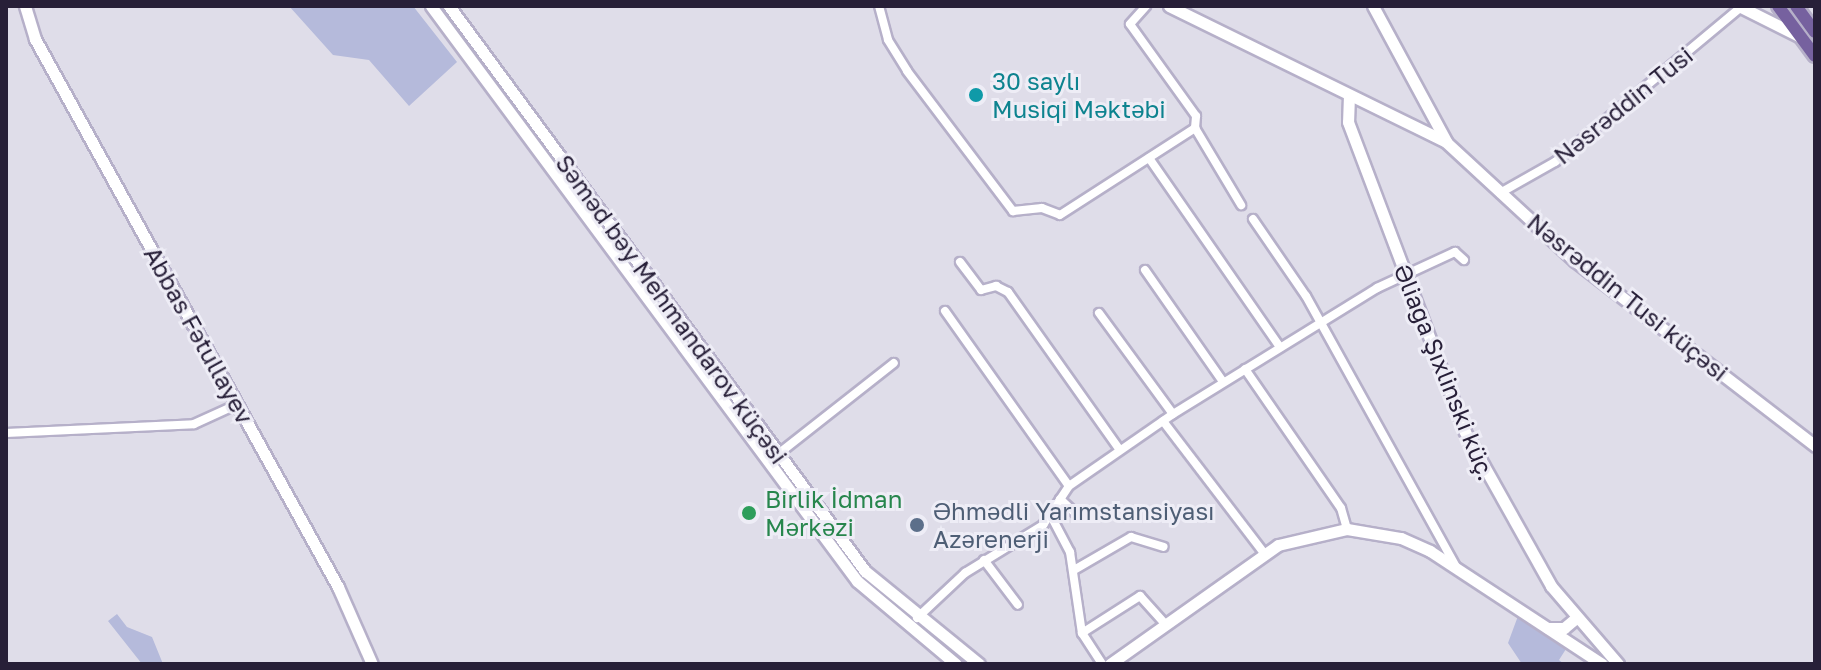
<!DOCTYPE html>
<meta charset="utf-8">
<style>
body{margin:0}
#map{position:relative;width:1821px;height:670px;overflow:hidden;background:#dfdde9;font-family:"Golos Text",sans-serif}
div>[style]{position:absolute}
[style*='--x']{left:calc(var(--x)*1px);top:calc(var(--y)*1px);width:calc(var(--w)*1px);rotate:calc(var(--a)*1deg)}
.green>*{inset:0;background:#b5badb}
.roads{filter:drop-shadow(2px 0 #b6b0c9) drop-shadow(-2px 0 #b6b0c9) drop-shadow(0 2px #b6b0c9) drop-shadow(0 -2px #b6b0c9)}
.street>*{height:8px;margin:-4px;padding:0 4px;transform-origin:4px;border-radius:4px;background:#fff}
.secondary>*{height:11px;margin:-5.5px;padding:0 5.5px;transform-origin:5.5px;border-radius:5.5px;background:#fff}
.primary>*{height:12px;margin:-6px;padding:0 6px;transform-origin:6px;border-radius:6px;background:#76619f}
.dots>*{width:22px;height:22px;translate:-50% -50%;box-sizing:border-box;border:4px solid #eeedf6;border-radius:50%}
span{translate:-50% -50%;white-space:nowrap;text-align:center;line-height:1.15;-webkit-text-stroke:6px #eeedf6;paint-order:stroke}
.culture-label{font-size:24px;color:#0d838f}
.left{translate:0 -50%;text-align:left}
.street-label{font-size:24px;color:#271f38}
.leisure-label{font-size:24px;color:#27864d}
.service-label{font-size:24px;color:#4e5e75}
.frame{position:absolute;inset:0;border:8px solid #271f38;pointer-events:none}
</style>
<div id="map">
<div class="green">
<div style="clip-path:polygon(289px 6px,413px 6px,457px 62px,409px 106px,369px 60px,333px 55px)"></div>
<div style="clip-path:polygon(117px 614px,127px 627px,152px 637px,163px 664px,142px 664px,108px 621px)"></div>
<div style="clip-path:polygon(1518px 616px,1566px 649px,1559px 660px,1564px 664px,1522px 664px,1508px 643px)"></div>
</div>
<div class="roads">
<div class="street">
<div style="--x:879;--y:6;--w:35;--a:75"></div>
<div style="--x:888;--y:40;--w:36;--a:58"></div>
<div style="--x:907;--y:71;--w:176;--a:52.9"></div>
<div style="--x:1013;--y:211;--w:29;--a:-6"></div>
<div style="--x:1042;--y:208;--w:19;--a:21"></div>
<div style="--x:1060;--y:215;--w:161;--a:-32.8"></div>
<div style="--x:1195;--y:128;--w:12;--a:-85"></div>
<div style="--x:1196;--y:116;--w:113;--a:-125.7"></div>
<div style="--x:1130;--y:24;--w:24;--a:-48"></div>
<div style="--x:1195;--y:128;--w:90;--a:59.1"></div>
<div style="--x:1149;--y:158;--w:229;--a:55.3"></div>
<div style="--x:1500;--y:193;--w:63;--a:-29.4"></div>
<div style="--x:1555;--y:162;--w:242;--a:-39.8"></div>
<div style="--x:1253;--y:219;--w:93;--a:55.5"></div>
<div style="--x:1306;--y:296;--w:310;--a:61"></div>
<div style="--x:960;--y:262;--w:35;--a:53"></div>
<div style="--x:981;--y:290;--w:16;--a:-15"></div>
<div style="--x:996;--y:286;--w:13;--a:27"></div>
<div style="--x:1008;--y:292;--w:192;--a:54.7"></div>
<div style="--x:1145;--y:270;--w:136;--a:55.1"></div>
<div style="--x:945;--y:311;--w:214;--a:54.7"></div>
<div style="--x:1099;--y:313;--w:125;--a:53.8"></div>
<div style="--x:1245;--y:369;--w:169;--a:55.4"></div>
<div style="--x:1341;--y:508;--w:22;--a:74"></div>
<div style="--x:1163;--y:421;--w:166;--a:52.6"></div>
<div style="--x:6;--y:433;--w:188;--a:-2.7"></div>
<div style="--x:194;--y:424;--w:48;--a:-24.4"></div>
<div style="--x:768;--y:462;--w:160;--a:-38.2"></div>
<div style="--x:1060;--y:499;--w:23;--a:43"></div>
<div style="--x:1051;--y:516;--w:41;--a:62.2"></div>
<div style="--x:1070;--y:552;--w:82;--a:81.6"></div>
<div style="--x:1082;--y:633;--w:37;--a:57"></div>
<div style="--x:984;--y:560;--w:56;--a:52.9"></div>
<div style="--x:1074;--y:570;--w:66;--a:-30.1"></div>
<div style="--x:1131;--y:537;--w:34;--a:17"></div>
<div style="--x:917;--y:618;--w:66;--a:-43.2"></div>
<div style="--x:965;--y:573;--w:92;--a:-31.6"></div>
<div style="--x:1043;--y:525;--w:47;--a:-56.3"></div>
<div style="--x:1069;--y:486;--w:126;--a:-34.7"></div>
<div style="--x:1173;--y:414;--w:240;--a:-31.7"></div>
<div style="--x:1377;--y:288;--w:86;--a:-24.8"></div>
<div style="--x:1455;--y:252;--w:12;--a:42"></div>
<div style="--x:1082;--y:633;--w:69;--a:-32.5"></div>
<div style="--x:1140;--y:596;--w:38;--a:48"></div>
</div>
<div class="secondary">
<div style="--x:25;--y:6;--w:34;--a:73"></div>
<div style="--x:35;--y:39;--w:626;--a:61.06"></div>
<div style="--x:338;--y:587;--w:84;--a:66.2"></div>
<div style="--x:431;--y:6;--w:716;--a:53.47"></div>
<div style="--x:857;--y:581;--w:129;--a:40"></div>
<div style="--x:449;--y:6;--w:702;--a:53.64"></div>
<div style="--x:865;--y:571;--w:147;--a:39.2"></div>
<div style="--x:1169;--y:6;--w:309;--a:26.1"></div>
<div style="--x:1446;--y:142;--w:176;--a:42.7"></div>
<div style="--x:1575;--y:261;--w:303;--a:37.6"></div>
<div style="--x:1373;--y:6;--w:153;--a:61.6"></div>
<div style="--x:1739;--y:6;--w:67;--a:26.6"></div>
<div style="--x:1349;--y:95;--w:27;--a:92"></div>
<div style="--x:1348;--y:122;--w:331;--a:69.3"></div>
<div style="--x:1465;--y:432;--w:176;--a:60.8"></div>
<div style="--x:1551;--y:586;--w:103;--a:49.3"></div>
<div style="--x:1548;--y:628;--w:16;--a:0"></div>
<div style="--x:1564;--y:628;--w:16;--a:-40"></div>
<div style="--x:1110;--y:664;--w:206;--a:-35.3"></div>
<div style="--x:1278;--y:545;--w:71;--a:-13.1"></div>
<div style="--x:1347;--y:529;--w:55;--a:9.5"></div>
<div style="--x:1401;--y:538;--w:32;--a:24"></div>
<div style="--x:1430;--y:551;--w:206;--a:33.3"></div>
</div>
<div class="primary">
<div style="--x:1778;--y:6;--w:62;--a:53.5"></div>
<div style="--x:1796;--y:6;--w:32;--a:54"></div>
</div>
</div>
<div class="dots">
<div style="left:976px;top:95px;background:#0f9aa8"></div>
<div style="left:749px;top:513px;background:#2e9e5b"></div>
<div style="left:917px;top:525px;background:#5c6f8a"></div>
</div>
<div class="culture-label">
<span class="left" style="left:992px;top:95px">30 saylı<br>Musiqi Məktəbi</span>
</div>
<div class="street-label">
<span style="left:1623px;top:105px;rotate:-39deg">Nəsrəddin Tusi</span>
<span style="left:1628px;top:297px;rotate:39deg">Nəsrəddin Tusi küçəsi</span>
<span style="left:672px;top:309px;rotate:54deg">Səməd bəy Mehmandarov küçəsi</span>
<span style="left:199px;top:335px;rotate:61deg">Abbas Fətullayev</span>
<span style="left:1445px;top:372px;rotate:68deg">Əliağa Şıxlinski küç.</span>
</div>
<div class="leisure-label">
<span class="left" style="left:765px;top:513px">Birlik İdman<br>Mərkəzi</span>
</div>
<div class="service-label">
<span class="left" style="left:933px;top:525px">Əhmədli Yarımstansiyası<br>Azərenerji</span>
</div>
<div class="frame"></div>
</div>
